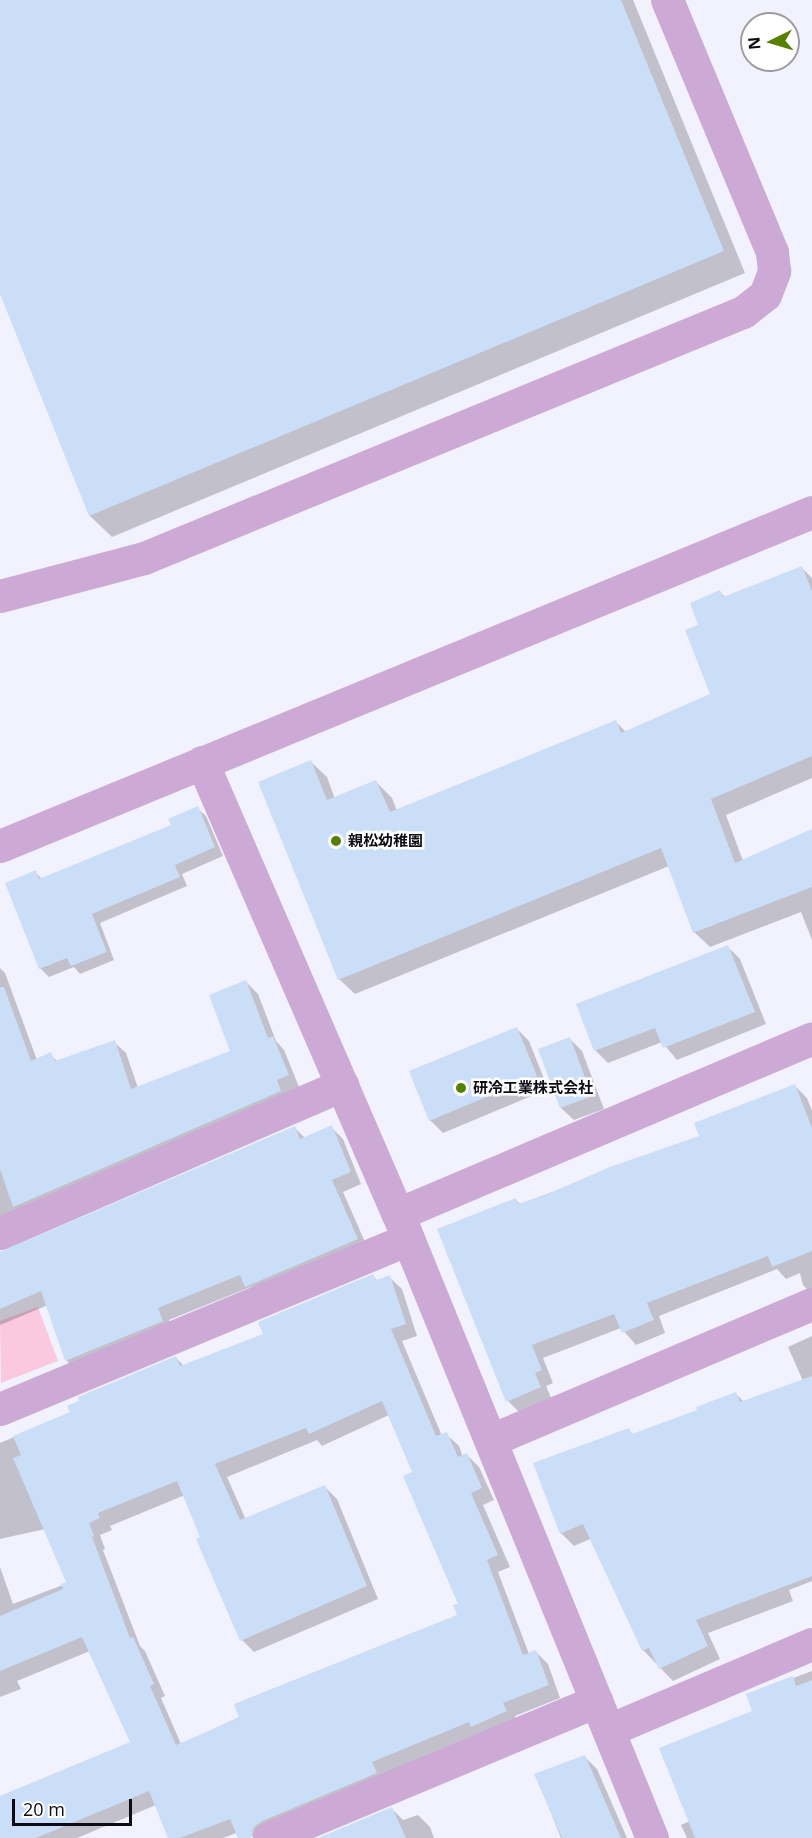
<!DOCTYPE html>
<meta charset="utf-8">
<style>
body{margin:0}
#map{position:relative;width:812px;height:1838px;overflow:hidden;background:#f2f1fe;font-family:"Open Sans","Noto Sans JP",sans-serif}
div>[style]{position:absolute}
[style*='--x']{left:calc(var(--x)*1px);top:calc(var(--y)*1px);width:calc(var(--w)*1px);rotate:calc(var(--a)*1deg)}
.green>*{inset:0;background:#fbc9df}
.shadow>*{inset:0;background:#0003}
.building>*{inset:0;background:#cadef7}
.minor>*{height:33px;margin:-16.5px;padding:0 16.5px;transform-origin:16.5px;border-radius:16.5px;background:#ccaad5}
.dots>*{width:16px;height:16px;translate:-50% -50%;box-sizing:border-box;border:3px solid #fff;border-radius:50%}
span{translate:-50% -50%;white-space:nowrap;text-align:center;line-height:1.15;-webkit-text-stroke:5px #fff;paint-order:stroke}
.poi-label{font-size:15px;color:#0d0c16;font-weight:700}
.left{translate:0 -50%;text-align:left}
.north{position:absolute;left:740px;top:12px;width:60px;height:60px;box-sizing:border-box;background:#fff;border:2px solid #9e9ea2;border-radius:50%;rotate:265deg;font-size:16px;font-weight:700;line-height:24px;text-align:center;color:#0d0c16}
.north::after{content:'';display:block;margin:auto;width:21px;height:27px;background:#588000;clip-path:polygon(50% 0,100% 100%,50% 72%,0 100%)}
.scale{position:absolute;left:12px;top:1799px;width:120px;height:27px;box-sizing:border-box;border:3px solid #0d0c16;border-top:0;padding-left:8px;font-size:18px;line-height:21px;white-space:nowrap;color:#0d0c16;-webkit-text-stroke:4px #fff;paint-order:stroke}
</style>
<div id="map">
<div class="green">
<div style="clip-path:polygon(38px 1307px,58px 1361px,1px 1383px,0 1321px)"></div>
</div>
<div class="shadow">
<div style="clip-path:polygon(0 0,633px 0,745px 273px,112px 537px,90px 516px,0 290px)"></div>
<div style="clip-path:polygon(801px 567px,812px 578px,812px 778px,726px 815px,743px 861px,812px 831px,812px 940px,801px 912px,710px 947px,694px 932px,669px 866px,355px 994px,339px 979px,311px 762px,327px 777px,335px 799px,376px 782px,392px 798px,397px 811px,616px 722px,626px 732px,712px 694px,700px 625px,720px 592px,726px 598px)"></div>
<div style="clip-path:polygon(197px 808px,206px 816px,223px 856px,182px 874px,187px 886px,100px 923px,114px 960px,80px 974px,74px 967px,49px 977px,40px 968px,35px 872px,43px 880px,173px 826px)"></div>
<div style="clip-path:polygon(728px 947px,740px 959px,766px 1024px,677px 1060px,662px 1042px,608px 1063px,596px 1051px,578px 1005px)"></div>
<div style="clip-path:polygon(0 968px,5px 973px,37px 1060px,50px 1054px,58px 1062px,114px 1042px,126px 1053px,138px 1088px,232px 1052px,246px 982px,258px 994px,276px 1041px,284px 1050px,299px 1087px,0 1231px)"></div>
<div style="clip-path:polygon(517px 1029px,529px 1041px,548px 1089px,443px 1133px,430px 1120px)"></div>
<div style="clip-path:polygon(569px 1038px,582px 1051px,604px 1109px,574px 1120px,561px 1108px,539px 1050px)"></div>
<div style="clip-path:polygon(795px 1086px,807px 1098px,812px 1111px,812px 1294px,803px 1285px,800px 1273px,786px 1279px,777px 1269px,659px 1316px,665px 1333px,636px 1345px,621px 1328px,543px 1358px,553px 1383px,546px 1386px,552px 1400px,520px 1413px,508px 1401px,516px 1200px,520px 1204px,701px 1137px)"></div>
<div style="clip-path:polygon(331px 1127px,343px 1139px,361px 1184px,343px 1192px,369px 1251px,248px 1288px,169px 1320px,174px 1333px,78px 1372px,67px 1361px,48px 1305px,0 1325px,0 1253px,295px 1128px,305px 1138px)"></div>
<div style="clip-path:polygon(evenodd,373px 1276px,378px 1281px,389px 1277px,402px 1289px,417px 1336px,402px 1341px,442px 1436px,446px 1434px,459px 1446px,463px 1457px,467px 1455px,479px 1467px,494px 1500px,483px 1505px,510px 1567px,498px 1572px,529px 1654px,536px 1652px,548px 1664px,560px 1698px,515px 1716px,518px 1723px,268px 1838px,253px 1838px,250px 1832px,242px 1831px,223px 1838px,170px 1838px,156px 1805px,77px 1838px,0 1838px,0 1797px,132px 1742px,90px 1651px,17px 1681px,21px 1689px,0 1697px,0 1567px,13px 1604px,68px 1583px,45px 1529px,0 1539px,0 1443px,71px 1413px,176px 1358px,184px 1366px,265px 1335px,373px 1276px,389px 1415px,414px 1473px,459px 1605px,459px 1616px,181px 1744px,161px 1698px,165px 1696px,145px 1651px,140px 1646px,103px 1550px,105px 1549px,100px 1535px,112px 1530px,110px 1526px,185px 1495px,242px 1640px,254px 1652px,378px 1599px,337px 1499px,325px 1487px,246px 1520px,227px 1477px,317px 1440px,322px 1446px,389px 1415px)"></div>
<div style="clip-path:polygon(812px 1336px,812px 1581px,789px 1590px,793px 1601px,708px 1633px,720px 1659px,673px 1681px,643px 1650px,590px 1539px,574px 1546px,561px 1533px,629px 1430px,634px 1435px,699px 1411px,735px 1393px,744px 1402px,803px 1381px,788px 1347px)"></div>
<div style="clip-path:polygon(812px 1671px,812px 1762px,780px 1683px)"></div>
<div style="clip-path:polygon(585px 1757px,597px 1769px,627px 1838px,561px 1838px,536px 1775px)"></div>
<div style="clip-path:polygon(392px 1809px,403px 1820px,418px 1815px,430px 1827px,434px 1838px,322px 1838px)"></div>
<div style="clip-path:polygon(690px 1821px,785px 1838px,687px 1838px,681px 1825px)"></div>
</div>
<div class="building">
<div style="clip-path:polygon(0 0,621px 0,724px 251px,89px 516px,0 294px)"></div>
<div style="clip-path:polygon(802px 566px,812px 591px,812px 756px,711px 799px,735px 863px,812px 829px,812px 887px,693px 933px,661px 848px,338px 980px,258px 782px,311px 760px,327px 800px,376px 780px,390px 812px,616px 720px,621px 733px,710px 694px,685px 630px,698px 625px,690px 603px,720px 590px,723px 597px)"></div>
<div style="clip-path:polygon(198px 806px,215px 847px,175px 865px,180px 877px,92px 914px,107px 952px,71px 966px,67px 958px,39px 969px,5px 883px,36px 870px,39px 879px,171px 825px,168px 819px)"></div>
<div style="clip-path:polygon(728px 945px,755px 1012px,663px 1048px,655px 1028px,594px 1051px,576px 1004px)"></div>
<div style="clip-path:polygon(246px 980px,268px 1038px,273px 1036px,289px 1075px,277px 1080px,281px 1091px,13px 1207px,0 1169px,0 987px,4px 987px,31px 1061px,51px 1052px,55px 1061px,115px 1040px,131px 1089px,230px 1051px,209px 995px)"></div>
<div style="clip-path:polygon(517px 1027px,537px 1076px,429px 1121px,409px 1071px)"></div>
<div style="clip-path:polygon(570px 1037px,592px 1096px,560px 1108px,538px 1049px)"></div>
<div style="clip-path:polygon(795px 1084px,812px 1128px,812px 1251px,772px 1267px,768px 1256px,647px 1303px,654px 1320px,622px 1333px,614px 1314px,532px 1345px,542px 1370px,535px 1373px,541px 1387px,506px 1402px,437px 1229px,516px 1198px,518px 1204px,543px 1196px,610px 1167px,699px 1136px,694px 1123px)"></div>
<div style="clip-path:polygon(332px 1125px,351px 1172px,332px 1180px,358px 1239px,245px 1287px,240px 1275px,158px 1308px,163px 1321px,65px 1361px,41px 1291px,0 1309px,0 1252px,295px 1126px,300px 1139px)"></div>
<div style="clip-path:polygon(evenodd,373px 1274px,376px 1280px,390px 1275px,406px 1324px,391px 1329px,436px 1436px,447px 1432px,458px 1457px,467px 1453px,482px 1488px,471px 1493px,498px 1555px,487px 1560px,523px 1655px,536px 1650px,549px 1685px,503px 1703px,507px 1711px,471px 1727px,469px 1722px,372px 1762px,377px 1773px,262px 1821px,254px 1827px,251px 1838px,238px 1838px,230px 1819px,180px 1838px,168px 1838px,149px 1791px,36px 1838px,0 1838px,0 1796px,130px 1742px,82px 1637px,0 1671px,0 1616px,63px 1589px,61px 1584px,66px 1582px,13px 1458px,21px 1455px,13px 1436px,70px 1412px,67px 1406px,79px 1401px,78px 1397px,176px 1356px,180px 1366px,263px 1334px,258px 1322px,373px 1274px,382px 1401px,412px 1472px,403px 1476px,458px 1604px,453px 1605px,457px 1615px,234px 1704px,239px 1718px,176px 1745px,150px 1686px,154px 1684px,133px 1637px,130px 1638px,92px 1537px,94px 1536px,89px 1523px,100px 1518px,98px 1513px,177px 1481px,200px 1537px,196px 1539px,240px 1641px,367px 1586px,325px 1485px,240px 1520px,215px 1464px,306px 1428px,309px 1434px,382px 1401px)"></div>
<div style="clip-path:polygon(812px 1376px,812px 1576px,696px 1620px,708px 1646px,659px 1669px,649px 1648px,642px 1651px,583px 1524px,560px 1534px,533px 1463px,629px 1428px,632px 1434px,697px 1410px,696px 1407px,736px 1392px,740px 1402px)"></div>
<div style="clip-path:polygon(793px 1676px,796px 1686px,812px 1680px,812px 1838px,695px 1838px,659px 1748px,752px 1711px,746px 1694px)"></div>
<div style="clip-path:polygon(585px 1755px,621px 1838px,562px 1838px,534px 1774px)"></div>
<div style="clip-path:polygon(392px 1807px,406px 1838px,318px 1838px)"></div>
</div>
<div class="minor">
<div style="--x:0;--y:596;--w:149;--a:-14.8"></div>
<div style="--x:144;--y:558;--w:648;--a:-22.33"></div>
<div style="--x:743;--y:312;--w:28;--a:-38"></div>
<div style="--x:765;--y:295;--w:26;--a:-69"></div>
<div style="--x:774;--y:271;--w:19;--a:-96"></div>
<div style="--x:772;--y:252;--w:273;--a:-112.6"></div>
<div style="--x:202;--y:762;--w:493;--a:66.6"></div>
<div style="--x:398;--y:1214;--w:674;--a:67.85"></div>
<div style="--x:0;--y:846;--w:878;--a:-22.36"></div>
<div style="--x:398;--y:1214;--w:450;--a:-23"></div>
<div style="--x:0;--y:1233;--w:373;--a:-23.4"></div>
<div style="--x:0;--y:1409;--w:442;--a:-22.6"></div>
<div style="--x:491;--y:1440;--w:349;--a:-23"></div>
<div style="--x:609;--y:1730;--w:220;--a:-23"></div>
<div style="--x:269;--y:1838;--w:355;--a:-22.7"></div>
</div>
<div class="dots">
<div style="left:336px;top:841px;background:#588000"></div>
<div style="left:461px;top:1088px;background:#588000"></div>
</div>
<div class="poi-label">
<span class="left" style="left:348px;top:841px">親松幼稚園</span>
<span class="left" style="left:473px;top:1088px">研冷工業株式会社</span>
</div>
<div class="north">N</div>
<div class="scale">20 m</div>
</div>
